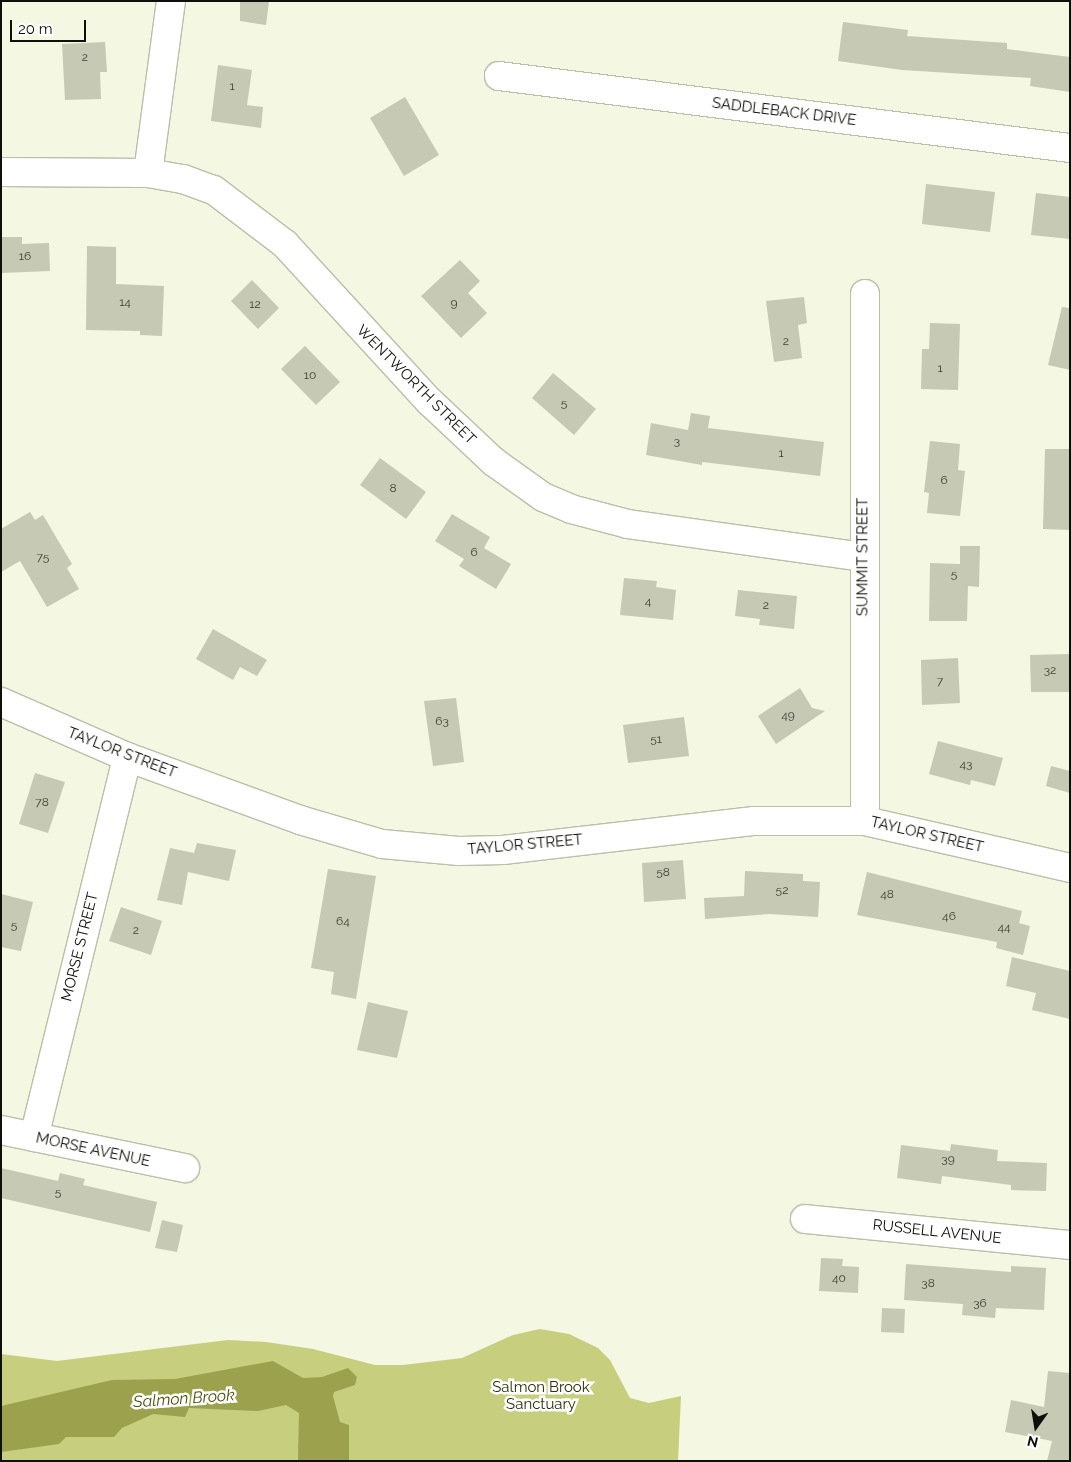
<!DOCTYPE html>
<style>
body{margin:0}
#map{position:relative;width:1071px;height:1462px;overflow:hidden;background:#f4f7e1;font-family:Raleway,sans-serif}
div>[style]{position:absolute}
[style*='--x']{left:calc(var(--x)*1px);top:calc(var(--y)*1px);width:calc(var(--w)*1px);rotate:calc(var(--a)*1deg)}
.green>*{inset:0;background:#c7ce7e}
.water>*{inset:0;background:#9ba14d}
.building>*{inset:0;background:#c6c9b4}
.roads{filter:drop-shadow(1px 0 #bbbea9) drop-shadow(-1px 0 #bbbea9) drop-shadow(0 1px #bbbea9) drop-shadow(0 -1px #bbbea9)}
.street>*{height:28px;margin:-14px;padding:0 14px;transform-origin:14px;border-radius:14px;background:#fff}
span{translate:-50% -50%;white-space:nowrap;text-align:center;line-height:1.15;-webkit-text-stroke:5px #fff;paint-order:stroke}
.number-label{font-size:12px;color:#3c3e33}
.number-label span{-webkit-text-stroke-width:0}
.street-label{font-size:15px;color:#0e0f08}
.park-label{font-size:15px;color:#2c2e09}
.water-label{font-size:16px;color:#4a4e0c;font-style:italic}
.frame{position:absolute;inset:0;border:2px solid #0e0f08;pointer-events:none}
.north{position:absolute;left:1011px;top:1402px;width:50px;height:50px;-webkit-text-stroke:4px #fff;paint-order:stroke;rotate:193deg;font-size:14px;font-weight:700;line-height:20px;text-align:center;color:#0e0f08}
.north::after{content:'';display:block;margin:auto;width:18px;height:22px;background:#0e0f08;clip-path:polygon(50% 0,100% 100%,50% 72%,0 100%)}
.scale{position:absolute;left:10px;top:20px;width:76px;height:22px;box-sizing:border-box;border:2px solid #0e0f08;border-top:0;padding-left:6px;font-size:15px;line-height:18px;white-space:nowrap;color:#0e0f08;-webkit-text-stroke:4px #fff;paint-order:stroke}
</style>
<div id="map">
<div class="green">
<div style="clip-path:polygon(540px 1329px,569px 1334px,598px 1348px,610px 1360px,630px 1398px,649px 1403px,681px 1396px,678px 1461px,1px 1461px,1px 1354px,57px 1361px,228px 1340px,266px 1342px,313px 1349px,375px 1365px,403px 1365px,462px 1358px,513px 1335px)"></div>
</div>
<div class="water">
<div style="clip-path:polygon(273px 1361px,303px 1378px,322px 1377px,348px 1368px,357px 1377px,355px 1385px,334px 1392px,333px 1396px,340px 1422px,349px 1425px,349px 1461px,298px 1461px,299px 1413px,286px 1405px,258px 1411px,189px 1408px,185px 1417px,153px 1414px,122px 1428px,114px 1437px,66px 1437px,59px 1444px,1px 1452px,1px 1406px,112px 1380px,175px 1379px)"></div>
</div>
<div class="building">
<div style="clip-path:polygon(240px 1px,269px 1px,266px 25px,240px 21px)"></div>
<div style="clip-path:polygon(843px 22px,908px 30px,907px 36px,1007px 43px,1007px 49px,1070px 57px,1070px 92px,1030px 86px,1031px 78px,902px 70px,838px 61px)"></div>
<div style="clip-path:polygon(105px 42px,107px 72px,100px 72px,101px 99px,65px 100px,62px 44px)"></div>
<div style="clip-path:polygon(218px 65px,252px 70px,247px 105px,263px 107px,261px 128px,211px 121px)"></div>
<div style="clip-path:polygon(405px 97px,439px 155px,404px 176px,370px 118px)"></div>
<div style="clip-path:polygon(926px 184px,995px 192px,990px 232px,922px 224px)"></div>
<div style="clip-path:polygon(1036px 193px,1070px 197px,1070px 239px,1031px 235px)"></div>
<div style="clip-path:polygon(1px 237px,22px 237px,22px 244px,49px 243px,50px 271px,1px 273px)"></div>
<div style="clip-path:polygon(87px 246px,116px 247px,116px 284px,164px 286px,162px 336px,140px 335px,140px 331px,86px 330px)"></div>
<div style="clip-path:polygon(460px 260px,480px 281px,468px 293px,487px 313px,461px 338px,421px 296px)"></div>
<div style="clip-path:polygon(252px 280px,279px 308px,258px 329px,231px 301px)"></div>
<div style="clip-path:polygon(804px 297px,807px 323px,798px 325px,802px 358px,774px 362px,766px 301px)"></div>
<div style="clip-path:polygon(1062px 307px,1070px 308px,1070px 370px,1048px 365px)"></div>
<div style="clip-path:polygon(930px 323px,960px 324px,958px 390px,921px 389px,922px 349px,929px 349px)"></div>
<div style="clip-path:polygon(305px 346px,340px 382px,316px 405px,281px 369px)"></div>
<div style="clip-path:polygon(553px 373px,596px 409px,574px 435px,532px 398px)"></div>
<div style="clip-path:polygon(691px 413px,710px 416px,708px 428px,824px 442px,820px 476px,702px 462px,702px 465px,646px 455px,651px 423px,688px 430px)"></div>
<div style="clip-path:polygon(930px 441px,960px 444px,958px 470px,965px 471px,960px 516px,927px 513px,929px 493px,924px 492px)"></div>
<div style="clip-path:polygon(1045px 449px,1070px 449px,1070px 530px,1043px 529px)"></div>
<div style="clip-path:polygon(380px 458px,426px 492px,406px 519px,360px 485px)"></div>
<div style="clip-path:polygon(30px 512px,35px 520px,43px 515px,72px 564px,67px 568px,79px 589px,47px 607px,20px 561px,1px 572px,1px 529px)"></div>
<div style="clip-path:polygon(452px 514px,490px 537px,484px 548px,511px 564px,496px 589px,459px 566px,464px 559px,435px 541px)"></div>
<div style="clip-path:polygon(960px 546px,980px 546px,979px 587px,968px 586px,967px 621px,929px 621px,930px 563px,960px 564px)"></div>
<div style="clip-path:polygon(624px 578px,657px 581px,656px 587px,676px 590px,673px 620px,620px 615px)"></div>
<div style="clip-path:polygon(738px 590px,797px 596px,794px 629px,759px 625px,760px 619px,735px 616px)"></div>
<div style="clip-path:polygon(213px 629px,267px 660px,257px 676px,240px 667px,233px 680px,196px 659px)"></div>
<div style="clip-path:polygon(1070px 654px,1070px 692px,1031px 692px,1030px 655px)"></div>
<div style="clip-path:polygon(958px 658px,960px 703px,922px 705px,921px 660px)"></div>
<div style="clip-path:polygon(800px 688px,812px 708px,825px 711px,776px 744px,758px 716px)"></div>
<div style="clip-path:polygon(456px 698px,464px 762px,433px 766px,424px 701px)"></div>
<div style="clip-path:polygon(684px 717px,689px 756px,628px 763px,623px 725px)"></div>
<div style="clip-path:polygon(938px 741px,1003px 758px,995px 786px,971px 780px,970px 785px,929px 774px)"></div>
<div style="clip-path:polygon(1051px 766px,1070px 771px,1070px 793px,1046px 786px)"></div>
<div style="clip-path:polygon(35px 773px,65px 782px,48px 833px,19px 824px)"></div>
<div style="clip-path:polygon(197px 843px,236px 850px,229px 881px,188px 872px,182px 905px,157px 900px,170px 848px,194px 853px)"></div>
<div style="clip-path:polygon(683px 860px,686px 899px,644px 902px,642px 863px)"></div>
<div style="clip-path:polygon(328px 869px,376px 876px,356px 999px,331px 994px,334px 972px,311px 968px)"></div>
<div style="clip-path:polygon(745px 871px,803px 874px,803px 881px,820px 882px,818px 917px,770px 914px,705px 919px,704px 898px,744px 896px)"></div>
<div style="clip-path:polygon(867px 872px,1022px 911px,1019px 923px,1030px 926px,1023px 955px,996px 948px,997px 942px,857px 915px)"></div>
<div style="clip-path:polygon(1px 894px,33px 902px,21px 951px,1px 947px)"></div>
<div style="clip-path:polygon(121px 907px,162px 921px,151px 955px,109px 941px)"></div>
<div style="clip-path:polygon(1012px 957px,1070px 971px,1070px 1019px,1032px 1010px,1036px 993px,1006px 986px)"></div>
<div style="clip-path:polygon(368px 1002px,408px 1011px,397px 1058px,357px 1050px)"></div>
<div style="clip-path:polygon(951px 1144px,998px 1150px,997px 1161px,1047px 1163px,1046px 1191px,1011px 1190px,1011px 1185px,942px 1176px,941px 1184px,897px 1178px,901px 1145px,950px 1151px)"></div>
<div style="clip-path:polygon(1px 1168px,58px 1181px,60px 1173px,85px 1179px,83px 1185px,157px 1202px,150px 1232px,1px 1198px)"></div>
<div style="clip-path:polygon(162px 1220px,183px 1225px,177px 1252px,155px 1248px)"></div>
<div style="clip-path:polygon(821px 1258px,843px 1259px,842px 1266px,859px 1267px,858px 1293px,819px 1291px)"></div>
<div style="clip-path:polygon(906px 1264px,1011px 1272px,1011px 1266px,1046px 1268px,1044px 1310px,996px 1308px,995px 1318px,962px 1315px,963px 1304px,904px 1300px)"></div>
<div style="clip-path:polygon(882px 1308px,905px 1309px,904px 1333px,881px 1332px)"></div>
<div style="clip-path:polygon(1048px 1371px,1070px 1373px,1070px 1461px,1047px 1461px,1052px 1441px,1005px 1432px,1011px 1400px,1044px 1407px)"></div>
</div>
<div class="roads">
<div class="street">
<div style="--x:499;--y:76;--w:576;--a:7.19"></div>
<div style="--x:1;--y:172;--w:147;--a:0.4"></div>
<div style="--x:148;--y:173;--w:36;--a:10"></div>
<div style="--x:183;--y:179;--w:33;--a:20"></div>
<div style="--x:214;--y:190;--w:89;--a:37.3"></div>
<div style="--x:285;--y:244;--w:213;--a:47.5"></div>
<div style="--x:429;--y:401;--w:89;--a:43.2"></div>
<div style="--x:494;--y:462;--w:60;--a:35.5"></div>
<div style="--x:543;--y:497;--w:30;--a:23"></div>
<div style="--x:571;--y:509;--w:59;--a:14.7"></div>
<div style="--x:628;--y:524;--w:237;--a:8"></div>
<div style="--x:148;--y:173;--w:174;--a:-82.4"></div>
<div style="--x:865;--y:294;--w:527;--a:90"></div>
<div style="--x:1;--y:702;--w:137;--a:23.6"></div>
<div style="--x:127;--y:757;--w:184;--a:20"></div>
<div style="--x:300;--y:820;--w:85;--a:16.3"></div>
<div style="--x:382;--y:844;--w:77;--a:5.2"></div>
<div style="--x:459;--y:851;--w:44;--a:-1.3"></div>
<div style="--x:503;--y:850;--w:253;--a:-6.6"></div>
<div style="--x:754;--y:821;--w:111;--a:0"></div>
<div style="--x:865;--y:821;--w:210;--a:12.9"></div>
<div style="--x:1;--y:1130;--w:188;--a:11.7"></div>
<div style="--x:34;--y:1137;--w:391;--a:-76.2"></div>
<div style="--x:805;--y:1219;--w:266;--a:5.6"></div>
</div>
</div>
<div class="number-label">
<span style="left:85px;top:58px">2</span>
<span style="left:232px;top:87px">1</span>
<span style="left:25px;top:257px">16</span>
<span style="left:125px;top:303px">14</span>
<span style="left:454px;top:304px">9</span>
<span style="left:255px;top:305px">12</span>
<span style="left:786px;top:342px">2</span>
<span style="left:940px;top:369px">1</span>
<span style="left:310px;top:376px">10</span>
<span style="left:564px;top:404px">5</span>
<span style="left:677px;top:442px">3</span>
<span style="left:781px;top:454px">1</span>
<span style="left:944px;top:481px">6</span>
<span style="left:393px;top:489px">8</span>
<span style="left:474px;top:553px">6</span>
<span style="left:43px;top:558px">75</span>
<span style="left:954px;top:575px">5</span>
<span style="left:648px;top:602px">4</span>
<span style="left:766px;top:606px">2</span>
<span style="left:1050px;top:671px">32</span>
<span style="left:940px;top:682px">7</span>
<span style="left:788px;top:716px">49</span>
<span style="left:442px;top:722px">63</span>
<span style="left:656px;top:740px">51</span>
<span style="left:966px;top:765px">43</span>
<span style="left:42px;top:803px">78</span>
<span style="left:663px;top:873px">58</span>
<span style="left:782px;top:891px">52</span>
<span style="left:887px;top:895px">48</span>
<span style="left:949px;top:917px">46</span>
<span style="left:343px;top:922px">64</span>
<span style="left:14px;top:926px">5</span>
<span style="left:1004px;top:928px">44</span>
<span style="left:136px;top:931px">2</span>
<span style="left:948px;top:1160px">39</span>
<span style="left:58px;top:1193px">5</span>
<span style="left:839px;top:1279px">40</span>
<span style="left:928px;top:1284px">38</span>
<span style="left:980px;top:1304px">36</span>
</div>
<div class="street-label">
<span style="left:784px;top:112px;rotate:7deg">SADDLEBACK DRIVE</span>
<span style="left:416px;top:385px;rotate:45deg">WENTWORTH STREET</span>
<span style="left:863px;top:557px;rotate:-90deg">SUMMIT STREET</span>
<span style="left:122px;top:753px;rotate:21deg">TAYLOR STREET</span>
<span style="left:927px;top:835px;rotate:13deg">TAYLOR STREET</span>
<span style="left:525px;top:845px;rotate:-5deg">TAYLOR STREET</span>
<span style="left:80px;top:947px;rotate:-76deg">MORSE STREET</span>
<span style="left:93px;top:1150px;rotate:12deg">MORSE AVENUE</span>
<span style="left:937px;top:1232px;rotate:6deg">RUSSELL AVENUE</span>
</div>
<div class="park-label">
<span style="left:541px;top:1396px">Salmon Brook<br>Sanctuary</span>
</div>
<div class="water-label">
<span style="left:184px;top:1399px;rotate:-4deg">Salmon Brook</span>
</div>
<div class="frame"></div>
<div class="north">N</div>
<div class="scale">20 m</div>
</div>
